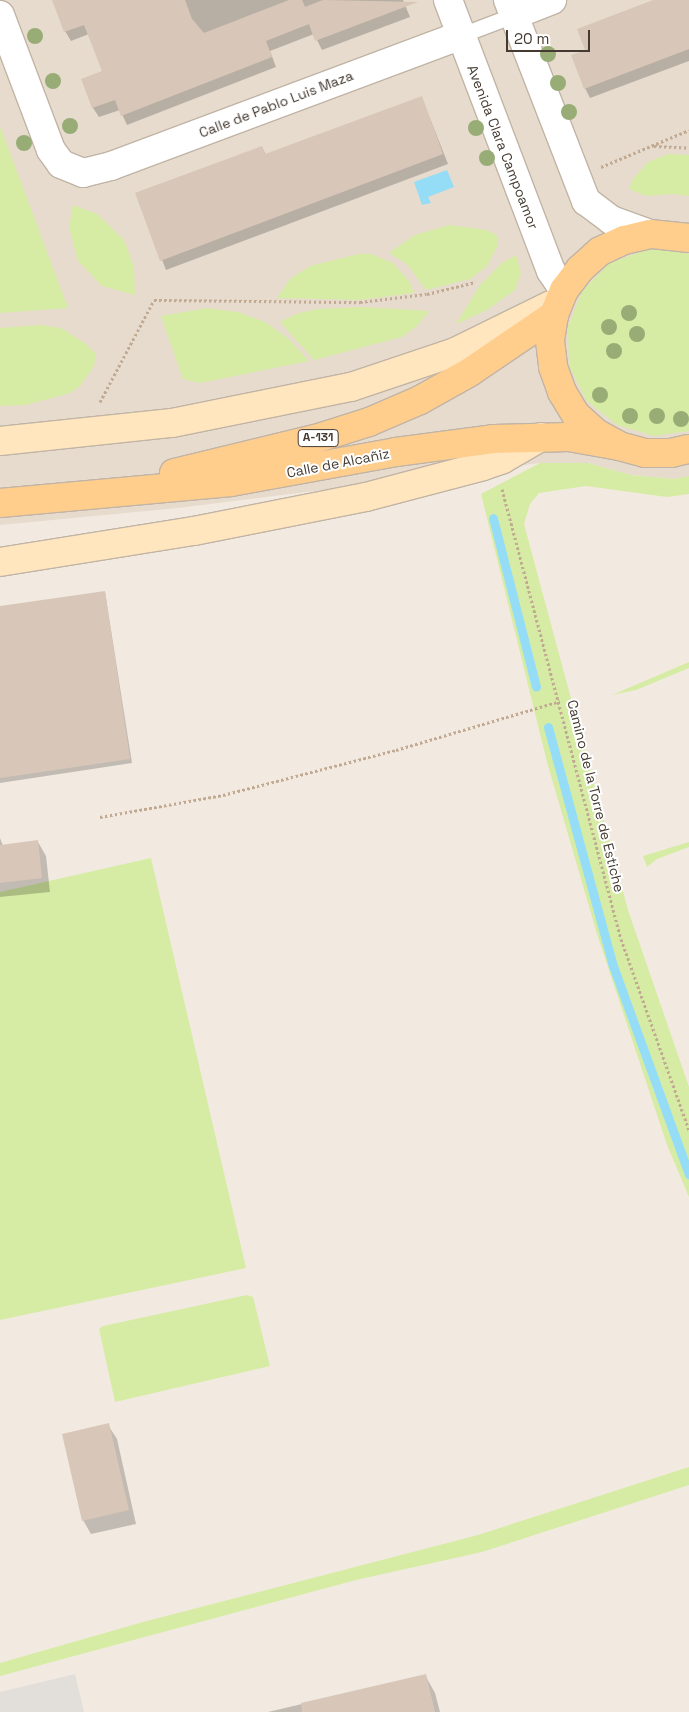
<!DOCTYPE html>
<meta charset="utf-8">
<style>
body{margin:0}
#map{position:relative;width:689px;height:1712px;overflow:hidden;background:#f2eae0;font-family:"Space Grotesk",sans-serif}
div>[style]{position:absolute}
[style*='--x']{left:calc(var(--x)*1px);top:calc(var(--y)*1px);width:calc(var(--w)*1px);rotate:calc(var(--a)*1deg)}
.residential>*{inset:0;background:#e7dbce}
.green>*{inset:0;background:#d6eca4}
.parking>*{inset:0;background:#e2deda}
.water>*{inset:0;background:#95ddf7}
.shadow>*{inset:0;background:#0003}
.stream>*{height:9px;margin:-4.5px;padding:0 4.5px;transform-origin:4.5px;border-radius:4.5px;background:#95ddf7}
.building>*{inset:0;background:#d8c7b8}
.path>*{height:3px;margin-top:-1.5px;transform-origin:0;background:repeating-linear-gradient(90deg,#c2aa92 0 2.5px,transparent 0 5px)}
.roads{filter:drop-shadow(1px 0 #c1b4a5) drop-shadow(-1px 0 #c1b4a5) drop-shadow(0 1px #c1b4a5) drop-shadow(0 -1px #c1b4a5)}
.service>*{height:15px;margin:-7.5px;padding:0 7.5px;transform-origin:7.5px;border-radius:7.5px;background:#fff}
.minor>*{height:28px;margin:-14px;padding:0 14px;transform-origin:14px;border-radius:14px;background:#fff}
.secondary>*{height:28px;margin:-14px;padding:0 14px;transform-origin:14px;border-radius:14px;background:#ffe6be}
.primary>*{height:28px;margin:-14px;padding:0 14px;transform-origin:14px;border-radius:14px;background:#ffce8d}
.trees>*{width:16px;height:16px;margin:-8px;border-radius:50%;background:#98ac76}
span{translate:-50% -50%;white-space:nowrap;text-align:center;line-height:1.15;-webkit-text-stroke:4px #fff;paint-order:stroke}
.shield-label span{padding:1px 4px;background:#fff;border:1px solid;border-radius:4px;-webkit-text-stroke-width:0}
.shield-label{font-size:12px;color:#443a31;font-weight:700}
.street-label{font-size:14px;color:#443a31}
.scale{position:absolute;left:506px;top:30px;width:84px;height:22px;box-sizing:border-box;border:2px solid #443a31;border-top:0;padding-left:6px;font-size:15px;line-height:18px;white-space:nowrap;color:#443a31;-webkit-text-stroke:4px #fff;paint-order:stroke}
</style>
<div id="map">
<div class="residential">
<div style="clip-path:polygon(0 0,689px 0,689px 476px,674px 479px,631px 475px,588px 463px,540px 463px,178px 508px,0 525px)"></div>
</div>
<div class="green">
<div style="clip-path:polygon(0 126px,68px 308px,0 313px)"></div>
<div style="clip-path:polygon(668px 154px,689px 155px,689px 196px,673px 194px,646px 196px,629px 189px,633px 179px,648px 162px)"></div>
<div style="clip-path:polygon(73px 205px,97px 214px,124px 240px,134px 267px,135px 295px,102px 286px,78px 261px,69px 227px)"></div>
<div style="clip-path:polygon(449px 225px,487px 230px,498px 236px,497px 247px,487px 266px,470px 279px,426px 290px,407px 264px,389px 253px,415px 235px)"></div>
<div style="clip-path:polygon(666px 249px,689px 254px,689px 431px,654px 436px,617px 425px,587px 401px,569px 366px,568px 327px,582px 291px,610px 263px,646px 250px)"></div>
<div style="clip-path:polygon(359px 254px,371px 254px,393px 263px,409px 281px,414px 293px,359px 300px,277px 298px,290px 279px,310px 266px)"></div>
<div style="clip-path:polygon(516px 255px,521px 273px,515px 290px,487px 310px,456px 324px,480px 285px,502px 263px)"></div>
<div style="clip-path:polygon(363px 307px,429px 311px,417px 326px,402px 337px,314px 360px,280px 322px,296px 314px,317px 309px)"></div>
<div style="clip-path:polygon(207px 308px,238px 312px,265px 322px,289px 339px,309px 361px,200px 383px,183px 379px,161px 316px)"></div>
<div style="clip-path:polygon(41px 325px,61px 328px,86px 344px,96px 354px,94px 366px,80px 386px,70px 393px,26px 405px,0 406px,0 328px)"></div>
<div style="clip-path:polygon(540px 463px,588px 463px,631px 475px,674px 479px,689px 476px,689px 494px,667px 497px,586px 486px,539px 493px,530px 504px,524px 524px,628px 910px,689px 1087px,689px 1197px,667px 1145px,597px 934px,547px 762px,481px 494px)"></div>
<div style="clip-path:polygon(689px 662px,689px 668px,636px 690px,612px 695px)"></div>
<div style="clip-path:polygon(689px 842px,689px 847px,657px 859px,647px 867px,643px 856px)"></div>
<div style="clip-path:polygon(151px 858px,246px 1268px,0 1320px,0 892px)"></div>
<div style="clip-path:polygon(247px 1295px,253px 1297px,270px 1366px,115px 1402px,99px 1329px,103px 1326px)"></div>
<div style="clip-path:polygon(689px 1467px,689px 1485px,482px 1552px,356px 1580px,0 1676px,0 1663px,143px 1622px,478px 1535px)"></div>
</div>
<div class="parking">
<div style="clip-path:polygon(75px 1674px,84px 1712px,0 1712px,0 1692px)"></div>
</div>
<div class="water">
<div style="clip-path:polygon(447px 170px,454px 187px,428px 197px,431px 203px,422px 205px,414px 182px)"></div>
</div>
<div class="shadow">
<div style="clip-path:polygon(59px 0,403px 0,410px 17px,322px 50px,314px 34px,270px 51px,276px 67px,127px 125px,120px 110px,99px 117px,93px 108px,83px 79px,103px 72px,89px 34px,71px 41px,65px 31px)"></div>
<div style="clip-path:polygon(656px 0,689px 0,689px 61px,590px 98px,585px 88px,586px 51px)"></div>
<div style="clip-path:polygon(422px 98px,448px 164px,166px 270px,136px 193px,262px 147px,266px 155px)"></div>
<div style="clip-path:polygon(105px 592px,132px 763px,0 783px,0 608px)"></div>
<div style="clip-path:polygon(0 838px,3px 846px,38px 842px,46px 856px,50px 892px,0 897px)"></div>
<div style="clip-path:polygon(108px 1425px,117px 1439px,136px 1524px,91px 1534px,83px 1520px)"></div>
<div style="clip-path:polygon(425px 1675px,435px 1693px,440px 1712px,268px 1712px)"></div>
</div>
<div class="stream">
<div style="--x:493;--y:518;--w:174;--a:75.7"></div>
<div style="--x:548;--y:727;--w:245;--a:74.8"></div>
<div style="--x:612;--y:963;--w:225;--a:70"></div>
</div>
<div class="building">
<div style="clip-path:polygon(52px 0,185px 0,192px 19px,204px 33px,289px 0,302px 0,305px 7px,323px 0,418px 2px,315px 41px,309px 24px,266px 41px,272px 57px,121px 116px,115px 100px,92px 108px,81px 79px,102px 71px,84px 25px,64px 32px)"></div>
<div style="clip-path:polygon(653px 0,689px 0,689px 49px,584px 89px,571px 55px,585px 50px,577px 29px)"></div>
<div style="clip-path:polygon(422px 96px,443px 154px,160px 261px,135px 193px,262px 146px,265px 154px)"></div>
<div style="clip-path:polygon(105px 591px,130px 759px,0 778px,0 606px)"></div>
<div style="clip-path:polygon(38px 840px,42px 878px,0 883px,0 845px)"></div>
<div style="clip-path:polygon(109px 1423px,129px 1510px,82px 1521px,62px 1434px)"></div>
<div style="clip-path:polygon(426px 1674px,435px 1712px,302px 1712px,301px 1703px)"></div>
</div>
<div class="path">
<div style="--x:654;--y:146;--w:35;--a:3"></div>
<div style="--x:601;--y:167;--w:95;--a:-22.8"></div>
<div style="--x:100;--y:402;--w:115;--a:-62.1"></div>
<div style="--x:154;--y:300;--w:206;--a:0.6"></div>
<div style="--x:360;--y:302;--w:67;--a:-6.8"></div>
<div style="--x:427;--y:294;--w:50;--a:-13.8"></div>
<div style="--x:502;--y:489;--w:465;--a:75.2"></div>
<div style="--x:621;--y:939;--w:203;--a:70.4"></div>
<div style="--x:100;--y:817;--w:125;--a:-10.1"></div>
<div style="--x:223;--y:795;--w:179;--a:-14.6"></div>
<div style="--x:396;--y:750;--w:171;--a:-16.6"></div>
</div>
<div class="roads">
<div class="service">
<div style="--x:461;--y:35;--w:57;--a:-20.7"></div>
</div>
<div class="minor">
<div style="--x:448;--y:0;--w:290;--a:69.2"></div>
<div style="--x:551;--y:271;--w:23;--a:56"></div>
<div style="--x:508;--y:0;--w:216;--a:68.8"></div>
<div style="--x:586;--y:201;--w:31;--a:37"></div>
<div style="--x:611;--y:220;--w:41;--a:19.7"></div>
<div style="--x:0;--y:15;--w:144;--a:69.3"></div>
<div style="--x:51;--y:150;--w:17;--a:54"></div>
<div style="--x:61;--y:164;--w:24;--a:22"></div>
<div style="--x:83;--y:173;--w:29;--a:-14"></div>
<div style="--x:111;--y:166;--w:374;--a:-20.5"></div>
<div style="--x:514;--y:15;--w:41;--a:-21.5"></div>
</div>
<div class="secondary">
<div style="--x:0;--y:441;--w:173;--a:-6"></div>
<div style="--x:172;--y:423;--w:183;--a:-11.4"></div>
<div style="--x:351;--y:387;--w:110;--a:-18.6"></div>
<div style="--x:455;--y:352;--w:107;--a:-26.1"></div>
<div style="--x:0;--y:562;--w:196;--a:-9.1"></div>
<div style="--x:194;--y:531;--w:175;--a:-11.2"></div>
<div style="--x:366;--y:497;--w:121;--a:-14.8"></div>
<div style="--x:483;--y:466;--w:21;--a:-19"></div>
<div style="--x:503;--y:459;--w:44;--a:-30.1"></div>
</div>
<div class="primary">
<div style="--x:689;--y:238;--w:39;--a:-174"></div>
<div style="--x:650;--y:234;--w:27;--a:167"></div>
<div style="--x:624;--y:240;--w:26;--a:155"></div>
<div style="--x:600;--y:251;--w:27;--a:138"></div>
<div style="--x:580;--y:269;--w:26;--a:127"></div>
<div style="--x:564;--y:290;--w:27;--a:112"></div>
<div style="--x:554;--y:315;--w:26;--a:99"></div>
<div style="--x:550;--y:341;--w:26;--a:83"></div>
<div style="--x:553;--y:367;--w:27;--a:70"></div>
<div style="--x:562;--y:392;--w:27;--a:59"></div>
<div style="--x:576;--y:415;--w:27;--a:42"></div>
<div style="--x:596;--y:433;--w:26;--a:29"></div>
<div style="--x:619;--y:446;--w:27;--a:15"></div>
<div style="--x:645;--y:453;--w:26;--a:0"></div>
<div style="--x:671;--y:453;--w:18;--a:-13"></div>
<div style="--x:174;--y:473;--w:145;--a:-13.6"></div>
<div style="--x:315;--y:439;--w:57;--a:-17.5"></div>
<div style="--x:369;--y:422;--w:56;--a:-23.3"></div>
<div style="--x:420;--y:400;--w:57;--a:-29.2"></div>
<div style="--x:470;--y:372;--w:102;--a:-34.2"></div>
<div style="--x:0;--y:503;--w:232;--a:-5.2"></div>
<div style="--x:231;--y:482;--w:168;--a:-10.3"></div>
<div style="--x:396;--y:452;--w:98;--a:-7.6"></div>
<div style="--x:493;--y:439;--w:76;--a:-1.5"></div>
<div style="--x:569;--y:437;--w:51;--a:10.2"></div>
</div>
</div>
<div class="trees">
<div style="left:35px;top:36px"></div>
<div style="left:548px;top:54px"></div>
<div style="left:53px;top:81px"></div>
<div style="left:558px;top:83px"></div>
<div style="left:569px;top:112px"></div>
<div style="left:70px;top:126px"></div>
<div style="left:476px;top:128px"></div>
<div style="left:24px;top:143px"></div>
<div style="left:487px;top:158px"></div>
<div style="left:629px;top:313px"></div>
<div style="left:609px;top:327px"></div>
<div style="left:637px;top:334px"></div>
<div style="left:614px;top:351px"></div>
<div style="left:600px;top:395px"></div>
<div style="left:630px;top:416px"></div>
<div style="left:657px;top:416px"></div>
<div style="left:681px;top:419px"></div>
</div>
<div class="shield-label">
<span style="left:318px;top:438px">A-131</span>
</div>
<div class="street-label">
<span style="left:276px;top:104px;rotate:-21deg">Calle de Pablo Luis Maza</span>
<span style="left:503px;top:147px;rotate:69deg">Avenida Clara Campoamor</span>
<span style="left:338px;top:463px;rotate:-11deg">Calle de Alcañiz</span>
<span style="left:596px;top:796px;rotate:76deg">Camino de la Torre de Estiche</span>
</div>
<div class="scale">20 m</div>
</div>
